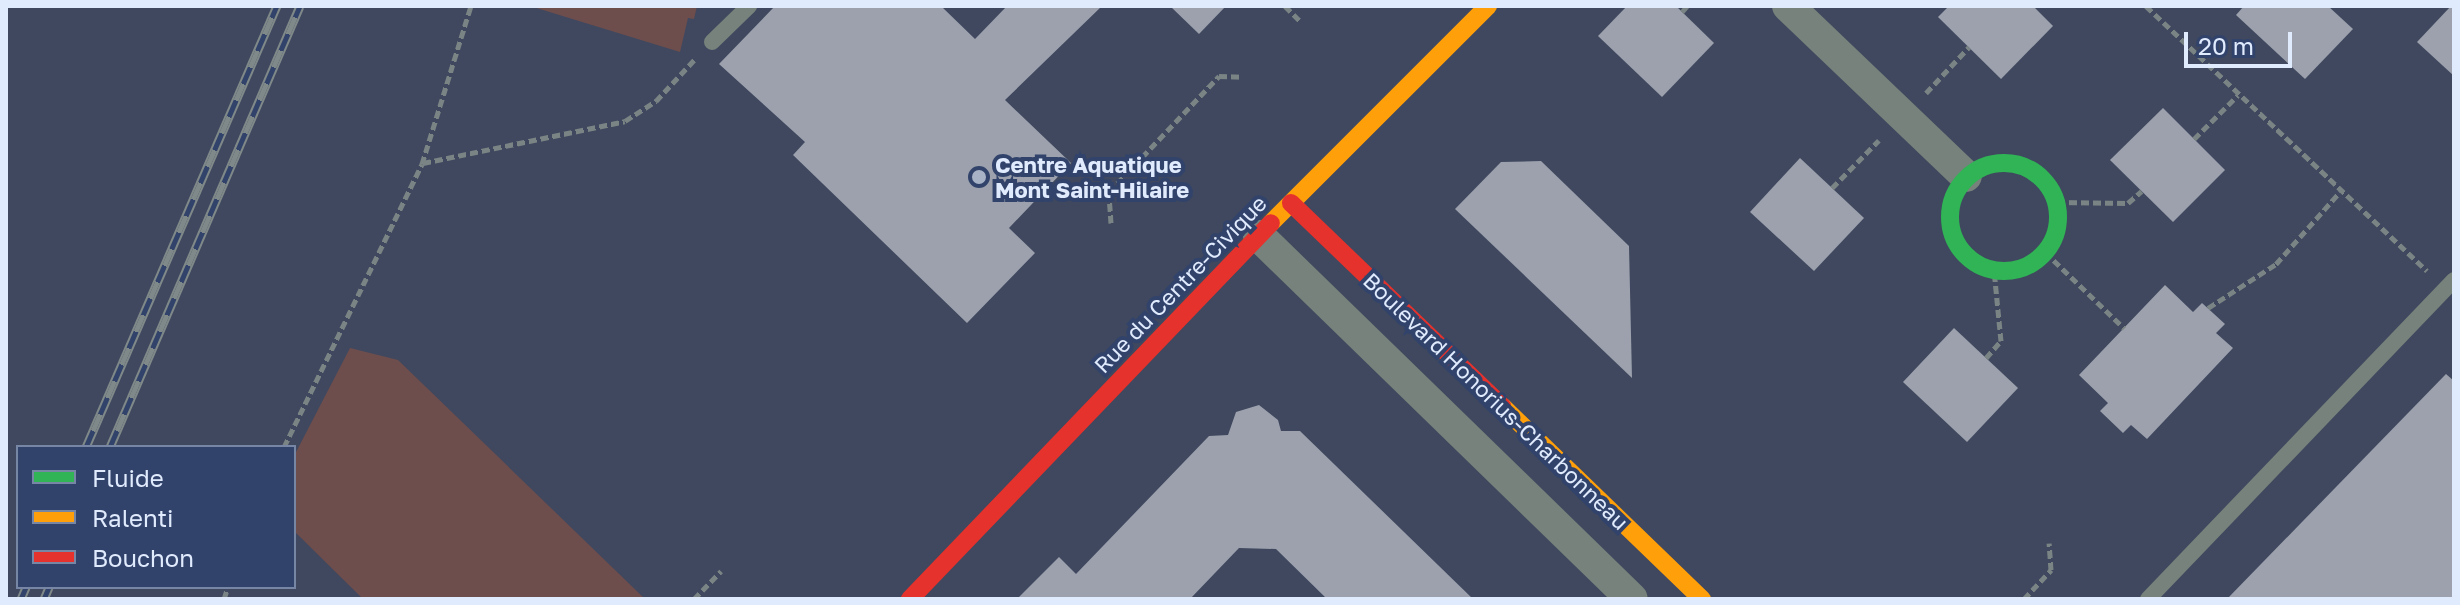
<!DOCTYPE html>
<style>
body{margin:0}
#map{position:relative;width:2460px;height:605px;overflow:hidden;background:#3f485e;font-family:"Golos Text",sans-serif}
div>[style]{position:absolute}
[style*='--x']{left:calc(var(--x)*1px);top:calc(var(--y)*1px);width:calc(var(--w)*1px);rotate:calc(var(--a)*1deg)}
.green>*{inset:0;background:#6e4d4d}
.building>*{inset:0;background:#9ca1ad}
.path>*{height:5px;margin-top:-2.5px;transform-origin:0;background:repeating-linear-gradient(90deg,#7a8484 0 8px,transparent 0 12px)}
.lane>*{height:16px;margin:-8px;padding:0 8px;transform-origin:8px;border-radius:8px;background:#76827b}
.street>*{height:32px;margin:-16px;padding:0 16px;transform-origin:16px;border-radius:16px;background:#76827b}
.fast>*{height:18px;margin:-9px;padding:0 9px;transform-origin:9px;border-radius:9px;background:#30b455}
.fast>.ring{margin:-9px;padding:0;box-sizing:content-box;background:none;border:18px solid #30b455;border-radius:50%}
.slow>*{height:18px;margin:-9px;padding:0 9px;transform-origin:9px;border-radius:9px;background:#ff9f0a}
.jam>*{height:18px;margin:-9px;padding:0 9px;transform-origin:9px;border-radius:9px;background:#e5322d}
.rail>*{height:9px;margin-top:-4.5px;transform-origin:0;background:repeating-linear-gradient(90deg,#32436b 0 18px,#808989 0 36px);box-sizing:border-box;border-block:2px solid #808989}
.dots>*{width:22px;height:22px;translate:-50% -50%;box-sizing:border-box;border:4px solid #32436b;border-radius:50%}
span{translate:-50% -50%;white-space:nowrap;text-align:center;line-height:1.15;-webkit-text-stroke:8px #32436b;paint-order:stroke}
.poi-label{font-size:22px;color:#e1ebfe;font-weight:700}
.left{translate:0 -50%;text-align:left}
.street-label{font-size:22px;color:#e1ebfe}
.frame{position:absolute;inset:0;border:8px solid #e1ebfe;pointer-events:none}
.legend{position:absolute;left:16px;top:445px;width:280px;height:144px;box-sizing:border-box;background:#32436b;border:2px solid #7886a6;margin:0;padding:10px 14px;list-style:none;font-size:24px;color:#e1ebfe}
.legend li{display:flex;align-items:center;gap:16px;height:40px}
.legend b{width:40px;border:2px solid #7886a6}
.scale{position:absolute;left:2184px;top:32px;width:108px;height:36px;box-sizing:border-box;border:4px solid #e1ebfe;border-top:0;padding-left:10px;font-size:24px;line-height:28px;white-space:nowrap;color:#e1ebfe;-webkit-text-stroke:6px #32436b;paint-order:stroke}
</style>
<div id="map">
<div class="green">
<div style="clip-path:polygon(530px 6px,697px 6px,694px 19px,688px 18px,680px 52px)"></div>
<div style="clip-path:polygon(350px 348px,398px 360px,645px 599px,363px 599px,294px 531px,294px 456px)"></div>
</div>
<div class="building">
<div style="clip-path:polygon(775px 6px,941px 6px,975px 39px,1007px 6px,1102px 6px,1005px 100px,1071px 163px,1009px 228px,1035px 253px,967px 323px,793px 155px,805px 142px,719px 64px)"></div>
<div style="clip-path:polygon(1170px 6px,1226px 6px,1199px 34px)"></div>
<div style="clip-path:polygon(1627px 6px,1676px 6px,1714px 43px,1662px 97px,1598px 36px)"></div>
<div style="clip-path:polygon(1949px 6px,2033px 6px,2053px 26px,2001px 79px,1938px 17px)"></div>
<div style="clip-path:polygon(2244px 6px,2328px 6px,2353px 29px,2305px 79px,2236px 15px)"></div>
<div style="clip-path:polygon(2451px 6px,2454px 6px,2454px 76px,2417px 42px)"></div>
<div style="clip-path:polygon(2163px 108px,2225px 170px,2173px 222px,2110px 160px)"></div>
<div style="clip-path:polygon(1800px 158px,1864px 218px,1814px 271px,1750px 212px)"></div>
<div style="clip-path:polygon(1541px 161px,1629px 246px,1632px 378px,1455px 209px,1501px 162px)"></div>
<div style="clip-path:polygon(2165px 285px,2193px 312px,2202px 303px,2225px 324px,2216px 333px,2233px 348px,2147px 439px,2131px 425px,2123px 433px,2100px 411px,2108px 403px,2079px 375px)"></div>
<div style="clip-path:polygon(1954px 328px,2018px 388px,1967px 442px,1903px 382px)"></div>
<div style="clip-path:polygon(2446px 374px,2454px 381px,2454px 599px,2227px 599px)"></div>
<div style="clip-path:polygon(1259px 405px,1278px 420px,1281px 431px,1300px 431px,1473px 599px,1327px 599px,1276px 549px,1239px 548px,1190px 599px,1017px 599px,1059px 557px,1076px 574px,1209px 436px,1228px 435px,1236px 412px)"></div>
</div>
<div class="path">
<div style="--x:1285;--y:6;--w:21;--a:45"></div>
<div style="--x:2146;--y:6;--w:386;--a:43.3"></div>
<div style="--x:1682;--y:12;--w:8;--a:-50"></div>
<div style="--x:1926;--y:93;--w:63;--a:-46.9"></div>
<div style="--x:2194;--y:139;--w:62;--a:-45"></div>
<div style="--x:423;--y:163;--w:206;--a:-11.7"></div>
<div style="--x:625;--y:121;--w:37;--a:-33"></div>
<div style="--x:656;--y:101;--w:59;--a:-47.1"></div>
<div style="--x:1832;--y:188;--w:67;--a:-45.6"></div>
<div style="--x:2057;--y:202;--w:71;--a:0.8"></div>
<div style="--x:2128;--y:203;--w:18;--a:-41"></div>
<div style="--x:1111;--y:223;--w:31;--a:-94"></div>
<div style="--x:1109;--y:192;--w:160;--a:-46.5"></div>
<div style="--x:1219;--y:76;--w:24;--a:2"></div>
<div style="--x:2045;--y:252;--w:110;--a:43.9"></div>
<div style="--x:2208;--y:308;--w:81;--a:-32.9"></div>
<div style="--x:2276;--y:264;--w:96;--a:-48.4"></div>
<div style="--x:1986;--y:358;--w:23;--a:-49"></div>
<div style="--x:2001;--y:341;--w:71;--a:-95.6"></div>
<div style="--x:284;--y:447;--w:315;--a:-64"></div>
<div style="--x:422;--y:164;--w:165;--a:-72.8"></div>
<div style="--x:224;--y:599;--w:13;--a:-72"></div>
<div style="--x:694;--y:599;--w:39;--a:-46"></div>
<div style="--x:2024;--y:599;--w:40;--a:-47"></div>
<div style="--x:2051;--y:570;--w:27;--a:-94"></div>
</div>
<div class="lane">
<div style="--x:712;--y:42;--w:52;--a:-44.2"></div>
<div style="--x:2148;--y:599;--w:442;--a:-46.2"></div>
</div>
<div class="street">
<div style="--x:1788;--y:6;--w:246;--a:43.7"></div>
<div style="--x:1259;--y:236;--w:520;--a:44.22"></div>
</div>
<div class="fast">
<div class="ring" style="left:1950px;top:163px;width:90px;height:90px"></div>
</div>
<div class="slow">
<div style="--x:1271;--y:223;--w:307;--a:-45"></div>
<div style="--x:1502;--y:406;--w:278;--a:44"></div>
</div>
<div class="jam">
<div style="--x:1291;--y:203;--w:293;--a:43.9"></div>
<div style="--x:910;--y:599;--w:521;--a:-46.17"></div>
</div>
<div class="rail">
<div style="--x:86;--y:447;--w:481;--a:-66.6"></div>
<div style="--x:110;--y:447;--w:480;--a:-66.7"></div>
<div style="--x:21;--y:599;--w:13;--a:-67"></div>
<div style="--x:44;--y:599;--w:13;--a:-67"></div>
</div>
<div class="dots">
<div style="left:979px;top:177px;background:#a8b2c6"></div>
</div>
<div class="poi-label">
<span class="left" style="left:995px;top:177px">Centre Aquatique<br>Mont Saint-Hilaire</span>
</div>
<div class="street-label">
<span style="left:1180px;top:284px;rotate:-46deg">Rue du Centre-Civique</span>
<span style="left:1496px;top:401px;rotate:44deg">Boulevard Honorius-Charbonneau</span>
</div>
<div class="frame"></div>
<ul class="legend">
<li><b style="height:10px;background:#30b455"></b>Fluide</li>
<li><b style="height:10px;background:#ff9f0a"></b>Ralenti</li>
<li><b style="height:10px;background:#e5322d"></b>Bouchon</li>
</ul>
<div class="scale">20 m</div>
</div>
